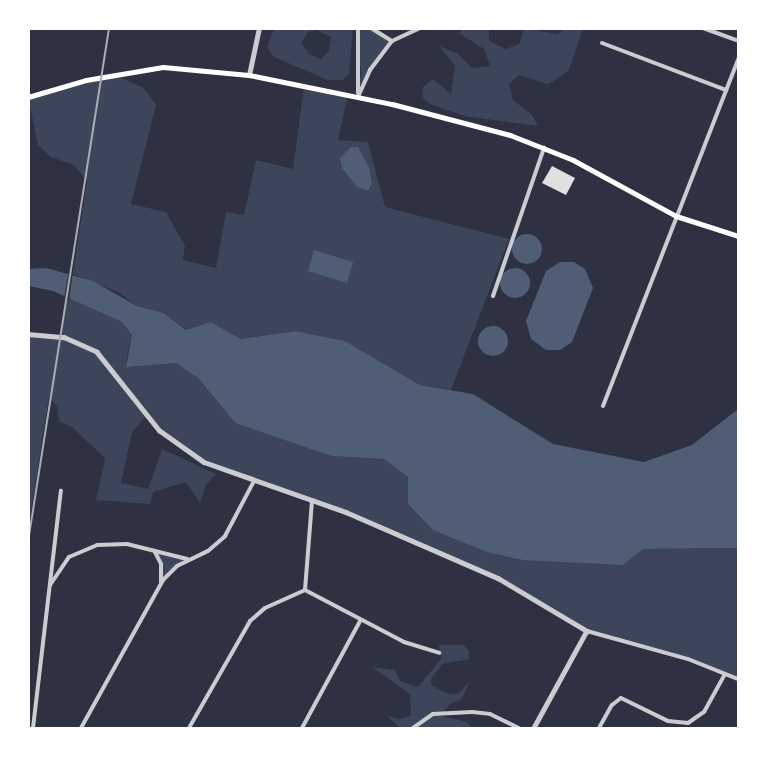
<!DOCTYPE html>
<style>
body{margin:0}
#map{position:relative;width:767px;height:757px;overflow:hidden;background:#2d3142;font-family:"DM Sans",sans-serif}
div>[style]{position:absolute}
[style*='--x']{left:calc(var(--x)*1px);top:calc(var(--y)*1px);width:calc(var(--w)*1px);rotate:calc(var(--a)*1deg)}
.green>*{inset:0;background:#3c4559}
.water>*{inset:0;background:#4f5d75}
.round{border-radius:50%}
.pier>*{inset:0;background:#2d3142}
.building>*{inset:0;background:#e0e0e3}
.minor>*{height:4px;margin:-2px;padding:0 2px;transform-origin:2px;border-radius:2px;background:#caccd0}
.tertiary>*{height:4.5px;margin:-2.25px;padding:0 2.25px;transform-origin:2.25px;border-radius:2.25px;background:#caccd0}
.secondary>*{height:5px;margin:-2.5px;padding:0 2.5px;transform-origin:2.5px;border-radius:2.5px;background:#fff}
.rail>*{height:2px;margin:-1px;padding:0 1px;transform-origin:1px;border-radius:1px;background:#abadb3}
span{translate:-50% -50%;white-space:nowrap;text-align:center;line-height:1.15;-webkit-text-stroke:5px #fff;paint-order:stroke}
.frame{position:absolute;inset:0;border:30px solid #fff;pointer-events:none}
</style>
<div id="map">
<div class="green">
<div style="clip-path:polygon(evenodd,274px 29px,353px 29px,349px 74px,343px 80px,328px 80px,274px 57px,267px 47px,274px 29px,316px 30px,331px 37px,329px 51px,321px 59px,309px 54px,301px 43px,308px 32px,316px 30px)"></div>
<div style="clip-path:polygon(358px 29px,371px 29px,392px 41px,370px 70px,358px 97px,361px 73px)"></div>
<div style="clip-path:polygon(463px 29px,489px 29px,489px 41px,506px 49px,519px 44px,524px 29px,558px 34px,564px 29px,583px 29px,569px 70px,554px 81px,547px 84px,519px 75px,509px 84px,513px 100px,532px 115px,538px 126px,464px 116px,430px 104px,423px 98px,422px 88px,433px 79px,451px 94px,455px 66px,439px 46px,458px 54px,472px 68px,490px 66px,484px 49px,459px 33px)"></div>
<div style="clip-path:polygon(115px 75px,144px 88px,156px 105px,131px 204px,166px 212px,185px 246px,183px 260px,216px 268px,226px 212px,244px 215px,256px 160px,293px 169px,304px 87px,348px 95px,338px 140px,368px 142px,385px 207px,509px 239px,451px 390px,420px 385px,345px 341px,296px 331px,241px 339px,211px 322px,187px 330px,164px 313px,137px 306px,118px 292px,73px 274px,87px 181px,74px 165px,51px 157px,38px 145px,28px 97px)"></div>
<div style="clip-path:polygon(67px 297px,122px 322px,132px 335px,126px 361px,134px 367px,144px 363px,176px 363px,199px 379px,235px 423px,331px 456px,384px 459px,408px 477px,408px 504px,523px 560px,643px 549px,738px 548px,738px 679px,688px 659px,598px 637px,516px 587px,374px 523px,204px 462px,172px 441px,147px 415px,132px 432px,121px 483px,148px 489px,162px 449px,216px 474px,206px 485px,200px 503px,186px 482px,153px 492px,150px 504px,96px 500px,105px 458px,73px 428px,59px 421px,57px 406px,49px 397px,29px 523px,28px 334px,61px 336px)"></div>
<div style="clip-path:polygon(152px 550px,188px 559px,160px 585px,161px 564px)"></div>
<div style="clip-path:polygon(439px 645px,464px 645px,469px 652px,469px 659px,442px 664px,431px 679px,432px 686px,449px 694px,458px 694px,470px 681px,461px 700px,451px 703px,441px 716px,467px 722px,472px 728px,400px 728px,387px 716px,399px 719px,411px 716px,410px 694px,372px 667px,395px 670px,400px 681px,418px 687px,441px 659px)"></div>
</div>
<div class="water">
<div style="clip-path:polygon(351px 147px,358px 147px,369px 167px,372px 183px,368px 191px,356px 186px,342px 168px,340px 158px)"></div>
<div class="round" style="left:512px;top:234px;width:30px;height:30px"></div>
<div style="clip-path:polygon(314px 250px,353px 262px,347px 283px,308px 271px)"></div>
<div style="clip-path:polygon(560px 262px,574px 262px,585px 269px,593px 288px,572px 342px,560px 350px,546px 350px,531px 339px,526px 321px,546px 271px)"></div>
<div style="clip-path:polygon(46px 268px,93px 281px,137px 306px,164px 313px,186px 330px,211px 322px,241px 339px,296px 331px,345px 341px,420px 385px,473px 394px,553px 444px,644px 462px,692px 445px,738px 409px,738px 548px,643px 549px,623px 565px,523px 560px,487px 552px,433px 530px,408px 504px,408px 477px,384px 459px,331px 456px,235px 423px,199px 379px,176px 363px,126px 367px,132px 335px,122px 322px,53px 291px,29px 286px,28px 269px)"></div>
<div class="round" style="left:500px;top:268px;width:30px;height:30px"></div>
<div class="round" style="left:478px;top:326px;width:30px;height:30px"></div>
</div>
<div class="pier">
<div style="clip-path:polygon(69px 270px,73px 271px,69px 301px,64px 299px)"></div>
</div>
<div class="building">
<div style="clip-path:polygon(552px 166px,575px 178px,566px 195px,542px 183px)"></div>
</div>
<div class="minor">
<div style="--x:371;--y:28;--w:25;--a:32"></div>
<div style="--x:703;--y:28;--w:37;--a:20"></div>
<div style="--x:602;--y:43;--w:133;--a:20.8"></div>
<div style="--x:358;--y:93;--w:65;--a:-90"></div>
<div style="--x:358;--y:97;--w:30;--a:-66"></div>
<div style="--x:370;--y:70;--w:36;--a:-53"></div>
<div style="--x:392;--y:41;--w:31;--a:-25"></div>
<div style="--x:493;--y:296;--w:157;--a:-71"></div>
<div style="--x:603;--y:406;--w:372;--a:-68.7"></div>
<div style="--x:155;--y:552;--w:13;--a:63"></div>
<div style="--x:161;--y:564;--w:18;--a:90"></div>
<div style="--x:50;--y:585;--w:34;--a:-56"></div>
<div style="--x:69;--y:557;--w:30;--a:-23"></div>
<div style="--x:97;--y:545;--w:30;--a:-2"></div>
<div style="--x:127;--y:544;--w:62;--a:14"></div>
<div style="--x:305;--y:590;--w:112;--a:27.7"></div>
<div style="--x:404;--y:642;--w:37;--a:17"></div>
<div style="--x:305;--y:590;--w:89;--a:-85.5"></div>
<div style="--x:587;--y:631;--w:105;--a:15.5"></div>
<div style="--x:688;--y:659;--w:54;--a:21.8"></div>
<div style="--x:33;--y:728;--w:239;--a:-83.3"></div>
<div style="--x:81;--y:728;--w:169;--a:-61"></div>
<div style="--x:163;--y:580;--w:20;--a:-45"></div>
<div style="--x:177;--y:566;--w:34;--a:-26"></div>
<div style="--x:208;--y:551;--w:23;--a:-41"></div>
<div style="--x:225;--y:536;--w:62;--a:-62.2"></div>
<div style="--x:189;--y:728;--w:123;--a:-60.3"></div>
<div style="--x:250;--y:621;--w:20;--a:-41"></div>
<div style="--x:265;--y:608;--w:44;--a:-24.2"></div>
<div style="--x:302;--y:728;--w:122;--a:-61.5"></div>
<div style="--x:413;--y:728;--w:24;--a:-35"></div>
<div style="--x:433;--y:714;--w:39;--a:-3"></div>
<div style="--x:472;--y:712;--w:18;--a:6"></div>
<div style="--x:490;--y:714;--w:32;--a:26"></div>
<div style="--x:599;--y:728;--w:26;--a:-61"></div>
<div style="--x:612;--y:705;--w:11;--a:-38"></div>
<div style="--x:621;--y:698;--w:52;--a:26.1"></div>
<div style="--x:668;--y:721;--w:20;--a:6"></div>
<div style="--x:688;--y:723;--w:19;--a:-35"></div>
<div style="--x:704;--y:712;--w:43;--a:-61.1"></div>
</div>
<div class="tertiary">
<div style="--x:249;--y:75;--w:48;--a:-78"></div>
<div style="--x:28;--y:334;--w:36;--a:5"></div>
<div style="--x:64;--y:337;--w:36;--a:24"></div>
<div style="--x:97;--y:352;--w:100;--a:51.5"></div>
<div style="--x:159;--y:430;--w:55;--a:35.4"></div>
<div style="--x:204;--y:462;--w:151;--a:19.4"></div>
<div style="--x:346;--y:512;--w:166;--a:23.5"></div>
<div style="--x:498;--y:578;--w:104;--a:30.8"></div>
<div style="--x:587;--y:631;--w:111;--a:118.7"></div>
</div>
<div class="secondary">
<div style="--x:28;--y:97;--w:60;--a:-16.3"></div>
<div style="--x:86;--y:80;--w:78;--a:-9.6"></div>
<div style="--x:163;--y:67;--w:86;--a:5.3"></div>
<div style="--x:249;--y:75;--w:146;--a:11.5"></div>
<div style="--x:392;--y:104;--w:122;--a:14.7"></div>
<div style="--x:510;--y:135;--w:68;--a:21.6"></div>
<div style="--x:573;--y:160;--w:117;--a:28.5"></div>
<div style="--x:676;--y:216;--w:65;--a:17.9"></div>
</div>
<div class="rail">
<div style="--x:28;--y:542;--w:520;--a:-81.04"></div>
</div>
<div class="frame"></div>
</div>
